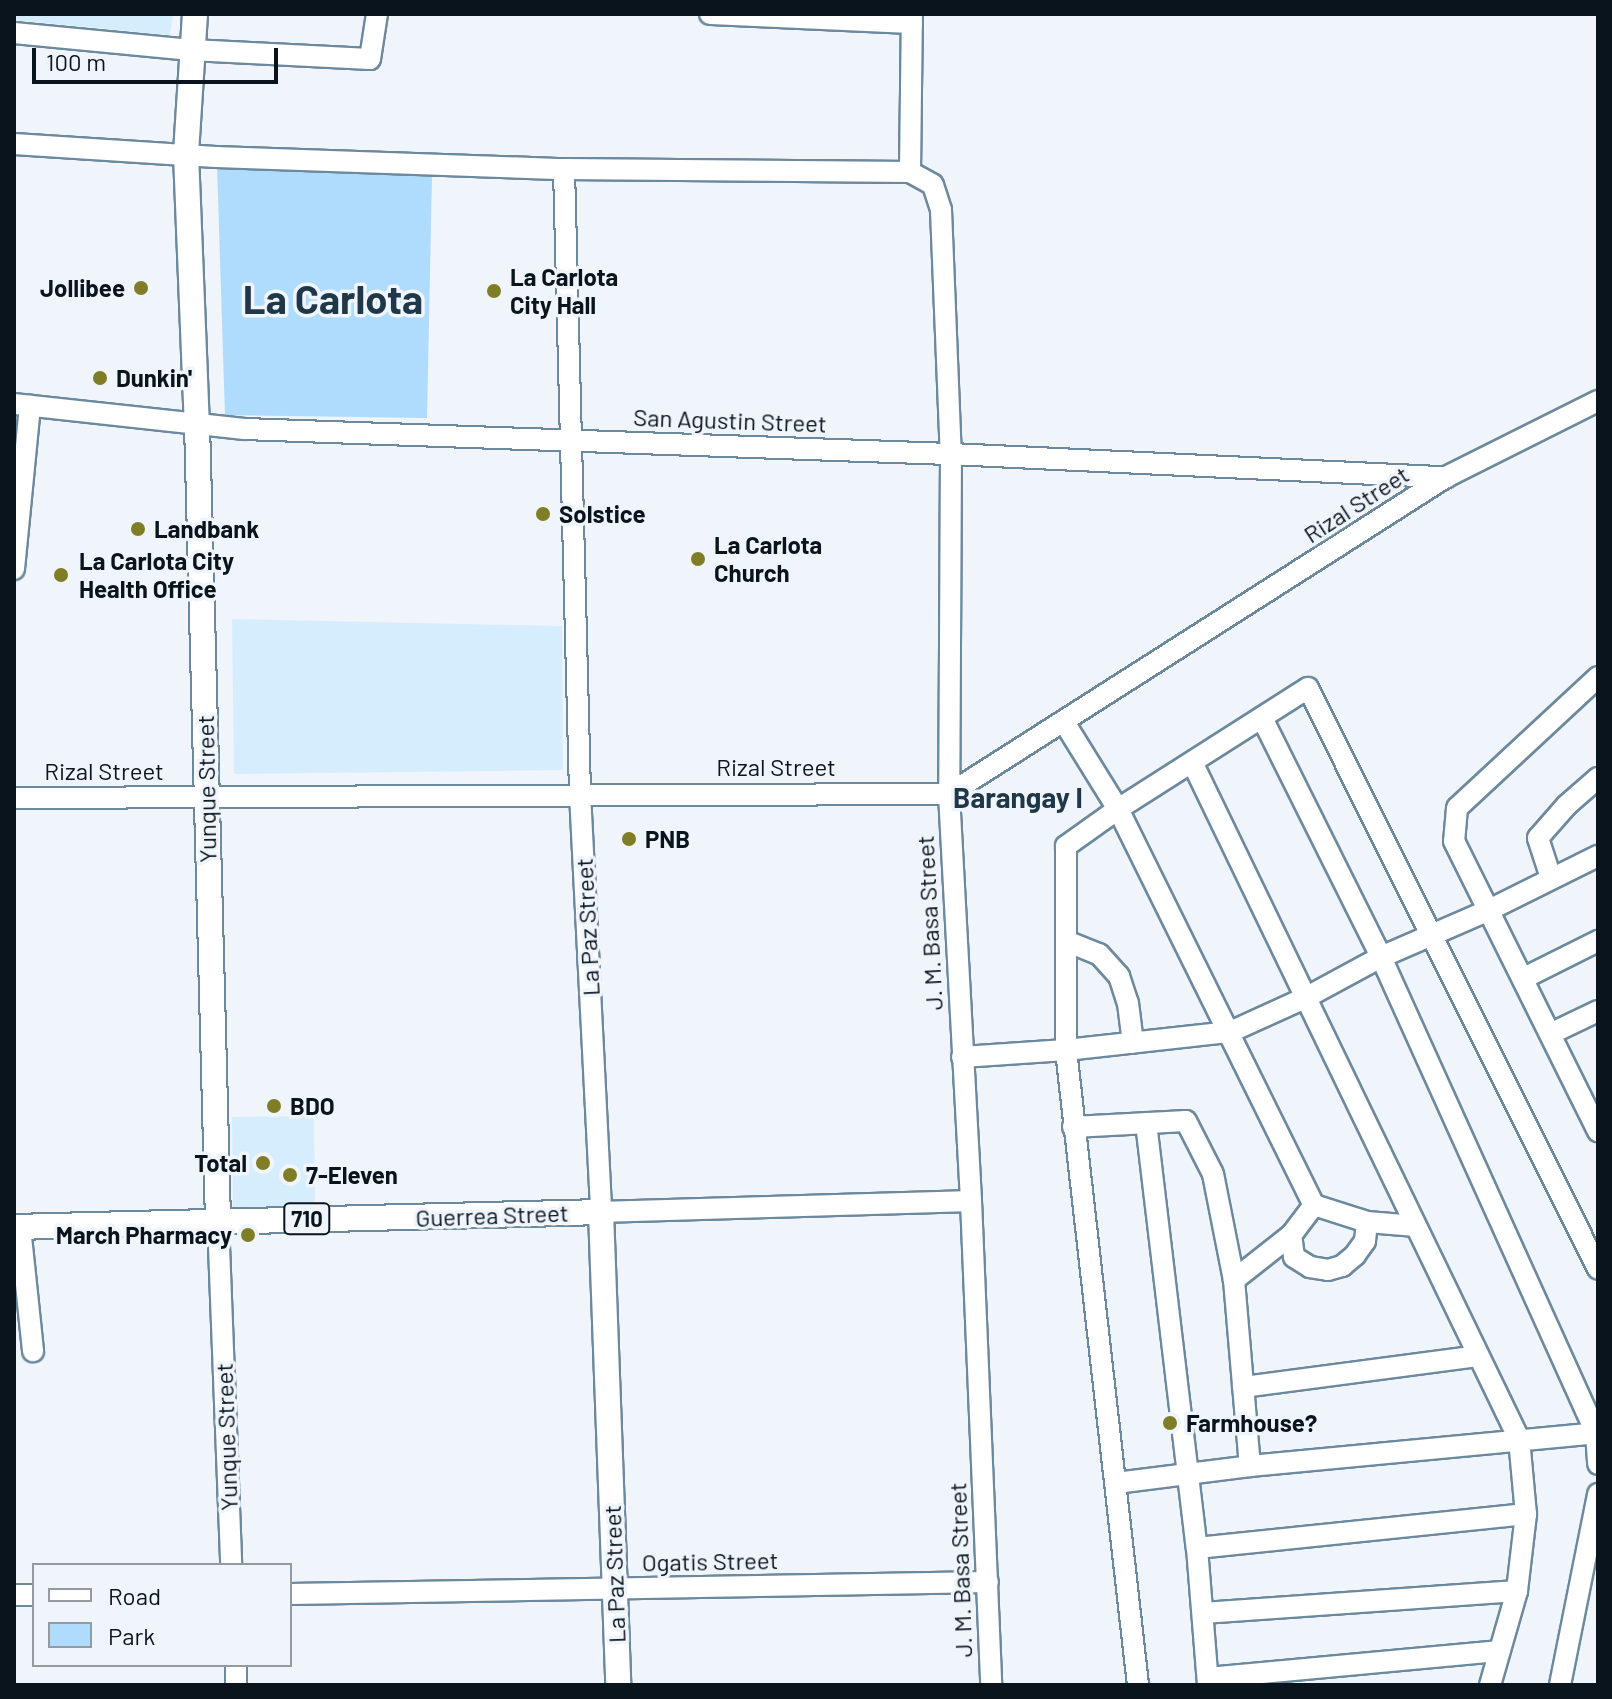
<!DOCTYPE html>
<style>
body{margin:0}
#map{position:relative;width:1612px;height:1699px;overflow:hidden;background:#eff5fa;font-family:Barlow,sans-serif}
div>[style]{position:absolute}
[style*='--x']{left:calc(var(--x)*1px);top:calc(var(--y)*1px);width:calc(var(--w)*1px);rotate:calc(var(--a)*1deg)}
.built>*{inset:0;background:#d6edfe}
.green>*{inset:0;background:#afdbfc}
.roads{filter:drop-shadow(2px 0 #6d899e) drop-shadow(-2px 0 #6d899e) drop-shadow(0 2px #6d899e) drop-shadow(0 -2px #6d899e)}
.minor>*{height:20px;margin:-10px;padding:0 10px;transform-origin:10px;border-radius:10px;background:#fff}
.major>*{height:24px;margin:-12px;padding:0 12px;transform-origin:12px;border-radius:12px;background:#fff}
.dots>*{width:22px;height:22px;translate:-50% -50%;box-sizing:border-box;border:4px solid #eff5fa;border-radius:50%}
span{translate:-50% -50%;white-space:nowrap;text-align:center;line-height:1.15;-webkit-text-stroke:7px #eff5fa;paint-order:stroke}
.shield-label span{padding:2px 6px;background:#eff5fa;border:2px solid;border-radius:6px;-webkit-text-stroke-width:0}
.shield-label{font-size:22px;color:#09141c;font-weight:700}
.poi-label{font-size:24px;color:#09141c;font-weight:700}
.left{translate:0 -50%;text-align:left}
.right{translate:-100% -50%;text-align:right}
.street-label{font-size:24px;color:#09141c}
.quarter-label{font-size:28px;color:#1e3749;font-weight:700}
.town-label{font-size:40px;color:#1e3749;font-weight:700}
.frame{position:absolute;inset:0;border:16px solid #09141c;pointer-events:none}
.legend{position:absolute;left:32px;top:1563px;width:260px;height:104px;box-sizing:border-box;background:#eff5fa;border:2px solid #939ba1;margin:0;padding:10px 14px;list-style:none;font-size:24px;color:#09141c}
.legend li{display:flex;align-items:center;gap:16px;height:40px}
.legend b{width:40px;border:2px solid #939ba1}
.scale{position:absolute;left:32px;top:48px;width:246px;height:36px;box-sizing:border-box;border:4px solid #09141c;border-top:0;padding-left:10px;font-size:24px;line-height:28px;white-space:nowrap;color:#09141c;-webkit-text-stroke:6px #eff5fa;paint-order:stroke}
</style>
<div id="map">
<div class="built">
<div style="clip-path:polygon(14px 14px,173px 14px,170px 35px,14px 20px)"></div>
<div style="clip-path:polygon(232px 619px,562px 626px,563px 770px,234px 774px)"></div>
<div style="clip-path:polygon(314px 1116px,315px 1206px,233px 1207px,232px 1117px)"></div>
</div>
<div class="green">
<div style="clip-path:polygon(217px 165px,432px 175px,427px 418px,225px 415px)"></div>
</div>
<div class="roads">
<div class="minor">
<div style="--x:710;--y:14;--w:202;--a:2.6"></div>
<div style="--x:14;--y:33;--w:178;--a:5.5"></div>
<div style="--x:191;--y:50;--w:179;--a:2.9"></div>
<div style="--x:370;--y:59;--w:46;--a:-81.2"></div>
<div style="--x:14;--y:144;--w:202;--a:3.7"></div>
<div style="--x:216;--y:157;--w:348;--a:2"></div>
<div style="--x:564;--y:169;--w:346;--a:0.5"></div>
<div style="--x:910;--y:172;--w:26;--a:29"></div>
<div style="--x:933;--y:185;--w:26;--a:72"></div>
<div style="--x:941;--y:210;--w:244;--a:87.7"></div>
<div style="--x:951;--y:454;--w:340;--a:90.3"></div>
<div style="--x:949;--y:794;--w:408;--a:86.9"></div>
<div style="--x:971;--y:1201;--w:484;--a:87.6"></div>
<div style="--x:564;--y:169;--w:624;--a:88.53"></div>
<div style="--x:580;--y:793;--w:420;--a:87.1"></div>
<div style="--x:601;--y:1212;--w:370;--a:-1.7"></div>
<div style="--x:910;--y:172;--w:158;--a:-89.3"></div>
<div style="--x:14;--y:404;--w:231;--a:6.2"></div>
<div style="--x:244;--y:429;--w:707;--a:2.03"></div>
<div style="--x:951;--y:454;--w:496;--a:2.7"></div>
<div style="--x:14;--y:569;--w:164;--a:-84.4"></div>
<div style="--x:1598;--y:677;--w:192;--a:137.1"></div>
<div style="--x:1457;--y:808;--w:33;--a:95"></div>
<div style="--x:1454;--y:841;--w:324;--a:63.6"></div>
<div style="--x:1262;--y:718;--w:267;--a:63.5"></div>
<div style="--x:1381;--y:957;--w:522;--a:65.69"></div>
<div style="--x:1596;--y:1433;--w:31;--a:86"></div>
<div style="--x:1064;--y:722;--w:102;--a:58.2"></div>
<div style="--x:1118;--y:809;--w:442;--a:63.7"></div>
<div style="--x:1314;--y:1205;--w:38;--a:127"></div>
<div style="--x:1291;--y:1235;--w:73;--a:141.7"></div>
<div style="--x:1193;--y:764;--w:750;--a:64.22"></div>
<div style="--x:1519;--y:1439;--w:75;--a:84.7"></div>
<div style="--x:1526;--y:1514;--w:78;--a:96.7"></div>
<div style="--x:1517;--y:1591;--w:98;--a:106"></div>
<div style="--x:14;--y:798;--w:935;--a:-0.25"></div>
<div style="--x:949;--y:794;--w:589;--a:-32.53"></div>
<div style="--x:1446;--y:477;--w:170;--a:-26.6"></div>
<div style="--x:1551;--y:878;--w:42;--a:-108"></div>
<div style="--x:1538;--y:838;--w:44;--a:-48.7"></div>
<div style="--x:1567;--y:805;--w:41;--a:-41.1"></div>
<div style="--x:1066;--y:941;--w:35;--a:22"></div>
<div style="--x:1099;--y:954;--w:30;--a:48"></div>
<div style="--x:1119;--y:976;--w:28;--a:72"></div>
<div style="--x:1128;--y:1003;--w:40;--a:82.9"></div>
<div style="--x:1524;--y:978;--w:83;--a:-26.6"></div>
<div style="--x:1552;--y:1033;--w:51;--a:-25.6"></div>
<div style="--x:962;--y:1057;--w:104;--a:-3.9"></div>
<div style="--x:1066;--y:1050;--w:165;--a:-6.3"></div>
<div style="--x:1230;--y:1032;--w:85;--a:-24.4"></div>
<div style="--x:1307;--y:997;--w:84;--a:-28.4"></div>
<div style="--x:1381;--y:957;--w:118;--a:-23.5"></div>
<div style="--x:1489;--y:910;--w:122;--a:-26.4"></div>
<div style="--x:1146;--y:1123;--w:428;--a:83.2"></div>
<div style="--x:1197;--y:1548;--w:137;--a:85.4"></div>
<div style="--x:1073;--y:1127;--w:113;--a:-3"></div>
<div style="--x:1186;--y:1121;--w:59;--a:63"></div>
<div style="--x:1213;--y:1174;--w:108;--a:78.8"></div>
<div style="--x:1234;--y:1280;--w:187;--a:85.1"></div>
<div style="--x:1314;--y:1205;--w:56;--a:17.8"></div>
<div style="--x:1367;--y:1222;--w:49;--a:4.7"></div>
<div style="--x:218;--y:1220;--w:345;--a:87.8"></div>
<div style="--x:20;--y:1227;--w:125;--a:84"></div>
<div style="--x:1291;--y:1235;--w:22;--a:82"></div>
<div style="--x:1294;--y:1257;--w:19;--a:32"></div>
<div style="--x:1310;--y:1267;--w:18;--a:9"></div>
<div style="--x:1328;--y:1270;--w:15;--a:-16"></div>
<div style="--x:1342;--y:1266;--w:17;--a:-40"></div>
<div style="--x:1355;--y:1255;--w:17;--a:-54"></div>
<div style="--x:1365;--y:1241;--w:19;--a:-84"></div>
<div style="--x:1243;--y:1387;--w:236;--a:-7.5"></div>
<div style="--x:1116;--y:1483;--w:135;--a:-7.2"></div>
<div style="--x:1250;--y:1466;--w:350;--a:-5.4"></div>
<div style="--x:1197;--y:1548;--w:331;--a:-5.9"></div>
<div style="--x:290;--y:1594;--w:698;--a:-0.98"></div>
<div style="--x:14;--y:1595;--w:20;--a:0"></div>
<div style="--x:1203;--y:1613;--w:315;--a:-4"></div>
<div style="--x:236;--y:1665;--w:20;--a:90"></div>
<div style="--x:1208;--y:1678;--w:291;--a:-5.3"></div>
<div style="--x:1138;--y:1685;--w:639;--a:-96.47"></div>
<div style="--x:1066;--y:1050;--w:204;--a:-90"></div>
<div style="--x:1066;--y:846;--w:64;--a:-35.4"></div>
<div style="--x:1118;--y:809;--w:225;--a:-32.5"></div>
<div style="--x:1308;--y:688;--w:649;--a:63.47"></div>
<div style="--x:1560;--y:1685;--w:195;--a:-78.7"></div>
</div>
<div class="major">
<div style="--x:195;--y:14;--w:140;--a:93.7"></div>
<div style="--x:186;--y:154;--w:270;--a:87.7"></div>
<div style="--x:197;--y:424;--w:796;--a:88.49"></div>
<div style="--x:14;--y:1227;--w:587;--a:-1.46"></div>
<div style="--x:601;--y:1212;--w:473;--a:87.9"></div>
</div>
</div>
<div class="dots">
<div style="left:141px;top:288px;background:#7f7d25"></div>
<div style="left:494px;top:291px;background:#7f7d25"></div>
<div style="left:100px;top:378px;background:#7f7d25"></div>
<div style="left:543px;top:514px;background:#7f7d25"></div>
<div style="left:138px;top:529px;background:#7f7d25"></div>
<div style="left:698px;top:559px;background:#7f7d25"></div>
<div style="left:61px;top:575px;background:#7f7d25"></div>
<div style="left:629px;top:839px;background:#7f7d25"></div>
<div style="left:274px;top:1106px;background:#7f7d25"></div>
<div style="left:263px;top:1163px;background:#7f7d25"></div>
<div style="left:290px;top:1175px;background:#7f7d25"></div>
<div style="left:248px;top:1235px;background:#7f7d25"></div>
<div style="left:1170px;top:1423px;background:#7f7d25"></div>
</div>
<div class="shield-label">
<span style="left:307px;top:1219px">710</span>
</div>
<div class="poi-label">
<span class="left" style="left:510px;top:291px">La Carlota<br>City Hall</span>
<span class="right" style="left:125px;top:288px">Jollibee</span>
<span class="left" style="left:116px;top:378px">Dunkin'</span>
<span class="left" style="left:559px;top:514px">Solstice</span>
<span class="left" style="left:154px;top:529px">Landbank</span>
<span class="left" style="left:714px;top:559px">La Carlota<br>Church</span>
<span class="left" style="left:79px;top:575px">La Carlota City<br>Health Office</span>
<span class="left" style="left:645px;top:839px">PNB</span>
<span class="left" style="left:290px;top:1106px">BDO</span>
<span class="right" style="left:247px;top:1163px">Total</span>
<span class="left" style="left:306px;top:1175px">7-Eleven</span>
<span class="right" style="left:232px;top:1235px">March Pharmacy</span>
<span class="left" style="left:1186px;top:1423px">Farmhouse?</span>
</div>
<div class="street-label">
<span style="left:730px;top:420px;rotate:2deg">San Agustin Street</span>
<span style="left:1356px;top:504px;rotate:-33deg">Rizal Street</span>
<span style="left:776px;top:767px">Rizal Street</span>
<span style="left:104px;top:771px">Rizal Street</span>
<span style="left:206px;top:789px;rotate:-91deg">Yunque Street</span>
<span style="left:929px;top:923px;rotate:-93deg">J. M. Basa Street</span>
<span style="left:587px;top:927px;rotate:-93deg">La Paz Street</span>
<span style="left:492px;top:1215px;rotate:-2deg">Guerrea Street</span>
<span style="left:226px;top:1437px;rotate:-92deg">Yunque Street</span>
<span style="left:710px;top:1561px;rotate:-1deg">Ogatis Street</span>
<span style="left:960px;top:1570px;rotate:-92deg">J. M. Basa Street</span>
<span style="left:614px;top:1574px;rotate:-92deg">La Paz Street</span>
</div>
<div class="quarter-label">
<span style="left:1018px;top:797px">Barangay I</span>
</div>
<div class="town-label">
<span style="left:333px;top:298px">La Carlota</span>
</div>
<div class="frame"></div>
<ul class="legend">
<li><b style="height:10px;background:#fff"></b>Road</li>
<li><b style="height:22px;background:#afdbfc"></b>Park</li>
</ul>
<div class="scale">100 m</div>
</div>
